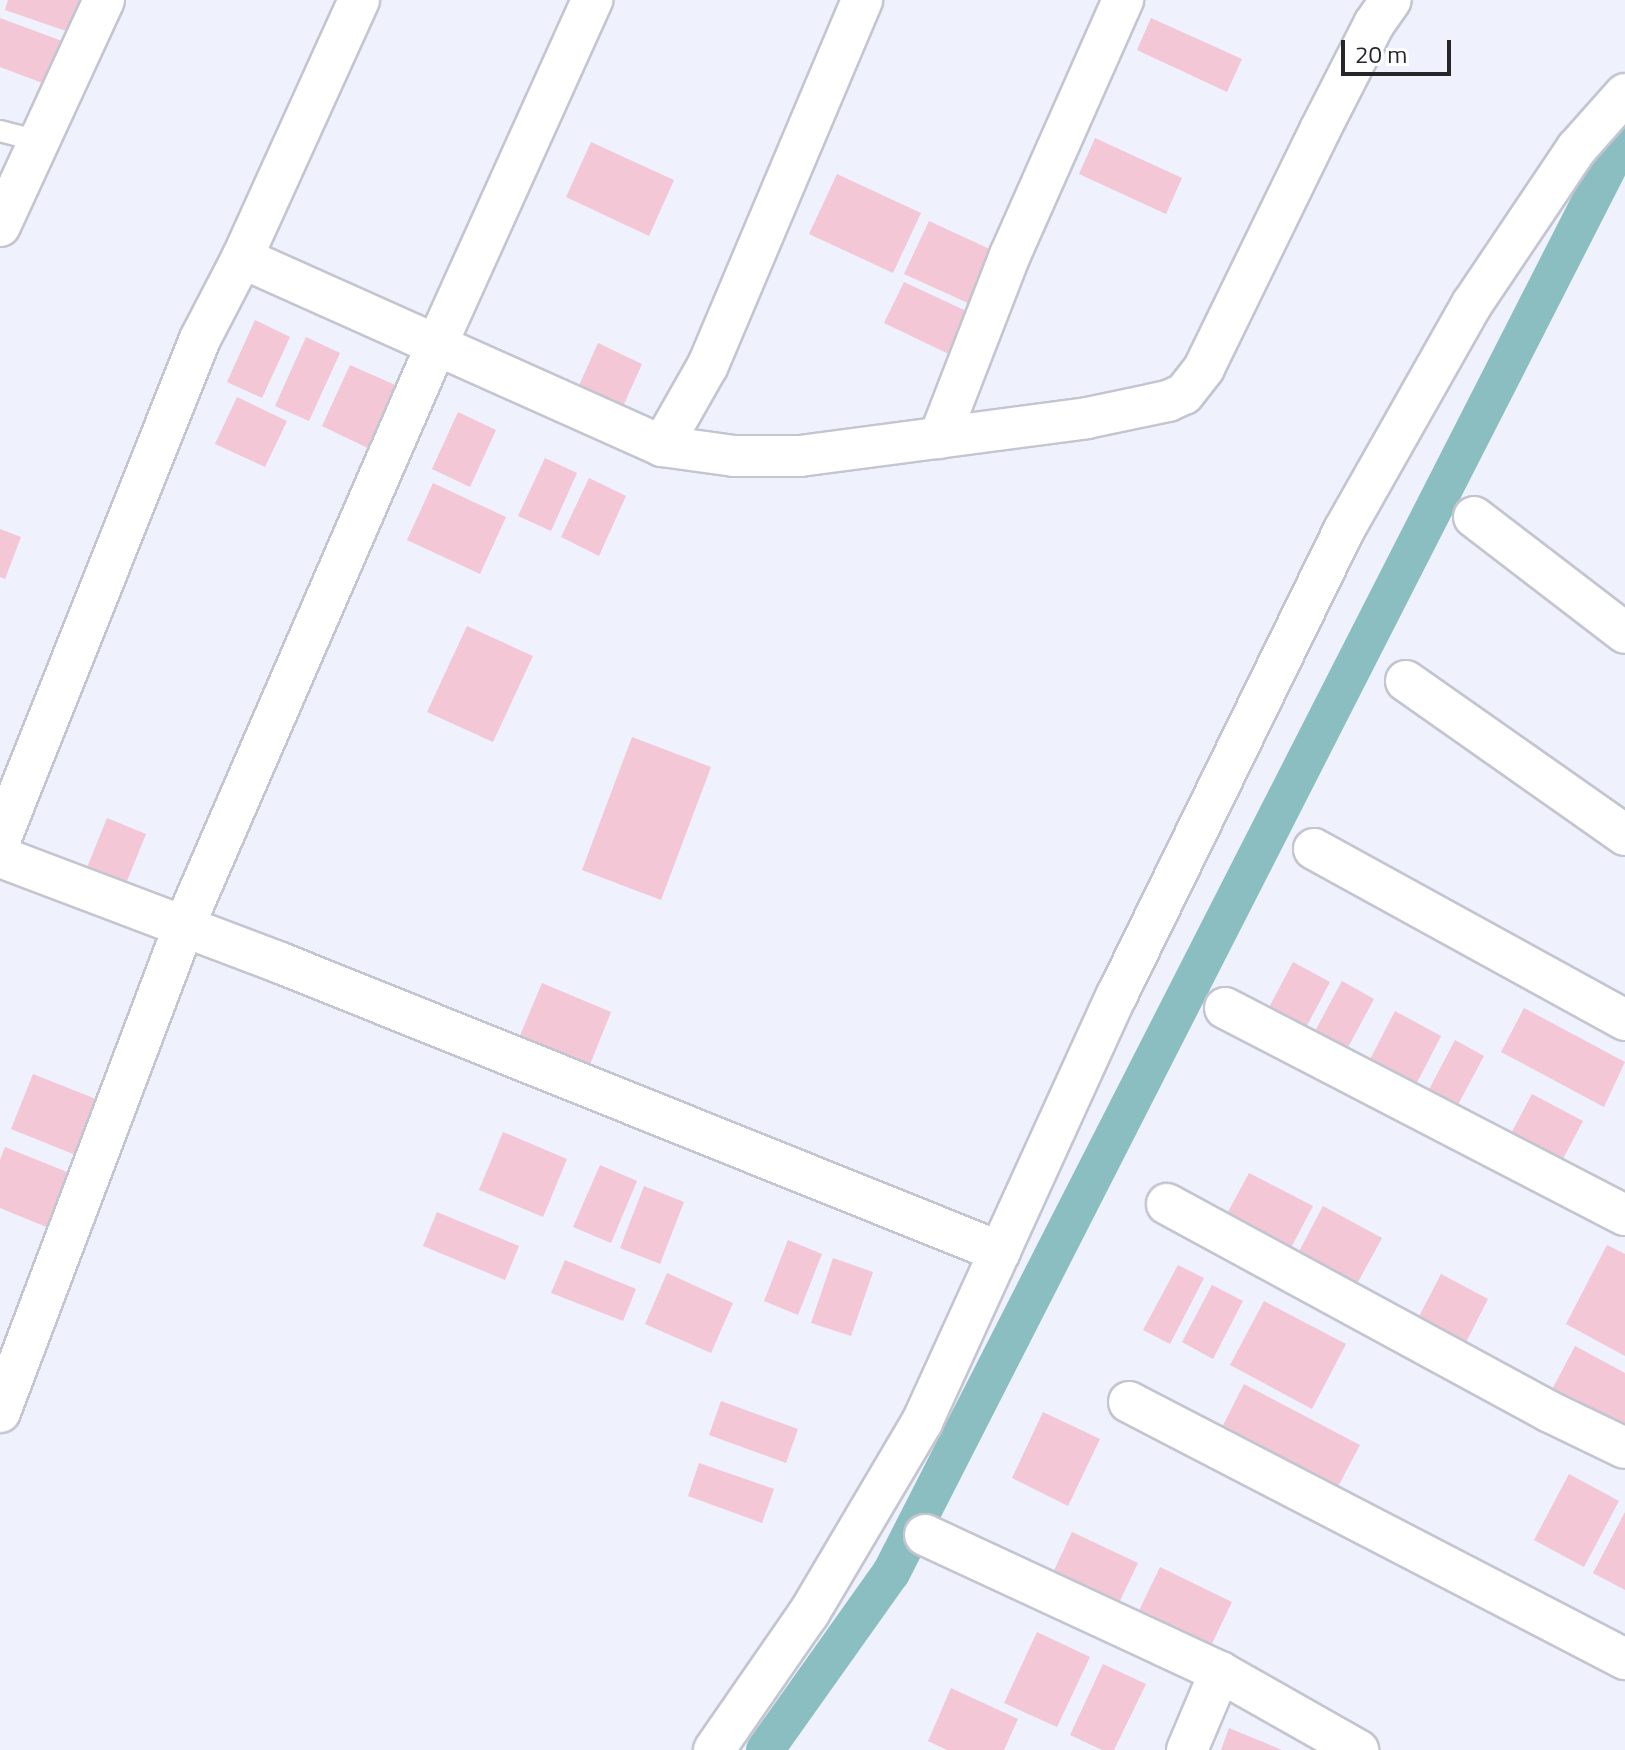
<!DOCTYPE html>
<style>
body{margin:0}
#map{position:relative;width:1625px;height:1750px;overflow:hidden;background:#eff1fd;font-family:"Titillium Web",sans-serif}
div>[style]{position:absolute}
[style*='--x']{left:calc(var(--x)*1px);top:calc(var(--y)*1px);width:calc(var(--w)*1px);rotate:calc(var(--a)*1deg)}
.canal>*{height:38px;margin:-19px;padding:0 19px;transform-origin:19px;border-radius:19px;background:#8bbec1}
.building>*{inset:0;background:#f3c7d6}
.roads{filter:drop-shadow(2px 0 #c3c5d0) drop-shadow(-2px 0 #c3c5d0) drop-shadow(0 2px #c3c5d0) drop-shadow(0 -2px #c3c5d0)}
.service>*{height:20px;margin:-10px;padding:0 10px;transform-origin:10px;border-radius:10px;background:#fff}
.minor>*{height:40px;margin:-20px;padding:0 20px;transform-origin:20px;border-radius:20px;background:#fff}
span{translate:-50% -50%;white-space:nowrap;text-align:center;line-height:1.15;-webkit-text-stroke:7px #fff;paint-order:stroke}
.scale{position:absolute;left:1341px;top:40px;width:110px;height:36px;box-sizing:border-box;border:4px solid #25262a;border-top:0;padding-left:10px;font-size:24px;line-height:28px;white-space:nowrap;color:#25262a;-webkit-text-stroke:6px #fff;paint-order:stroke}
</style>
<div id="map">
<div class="canal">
<div style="--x:765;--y:1750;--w:217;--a:-54.6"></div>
<div style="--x:891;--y:1573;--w:1592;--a:-62.98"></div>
<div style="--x:1614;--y:155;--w:14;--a:-39"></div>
</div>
<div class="building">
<div style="clip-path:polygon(8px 0,80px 0,69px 32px,5px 10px)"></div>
<div style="clip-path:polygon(0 18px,62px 41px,45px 84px,0 67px)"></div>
<div style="clip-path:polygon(1151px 18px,1242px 59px,1227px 92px,1137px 50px)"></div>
<div style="clip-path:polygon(1095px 138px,1182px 178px,1166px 214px,1079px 174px)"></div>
<div style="clip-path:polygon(591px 142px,674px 180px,649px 236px,566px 197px)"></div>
<div style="clip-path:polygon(837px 174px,921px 213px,893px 273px,809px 234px)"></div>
<div style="clip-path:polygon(929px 221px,994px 251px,970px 304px,904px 274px)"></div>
<div style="clip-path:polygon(904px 282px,977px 316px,957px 358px,884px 323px)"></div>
<div style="clip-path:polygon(255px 320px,290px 337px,262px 398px,227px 382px)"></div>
<div style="clip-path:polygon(306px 337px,340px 353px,309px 421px,275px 406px)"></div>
<div style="clip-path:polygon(598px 343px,642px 364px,616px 422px,572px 401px)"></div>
<div style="clip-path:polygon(350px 365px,411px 392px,382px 455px,322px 426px)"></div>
<div style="clip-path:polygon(237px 397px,287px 421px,265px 467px,215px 444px)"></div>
<div style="clip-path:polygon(458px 412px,496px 430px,470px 487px,432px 469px)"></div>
<div style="clip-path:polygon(545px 458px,577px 473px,551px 531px,518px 516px)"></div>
<div style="clip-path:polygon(589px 478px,626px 496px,599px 556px,561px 537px)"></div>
<div style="clip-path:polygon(433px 483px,506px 517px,480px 574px,407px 540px)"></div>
<div style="clip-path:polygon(0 529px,21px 537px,5px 579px,0 577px)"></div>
<div style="clip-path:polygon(467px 626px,533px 656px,493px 742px,427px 712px)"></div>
<div style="clip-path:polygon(632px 737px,711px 767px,661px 900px,582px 870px)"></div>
<div style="clip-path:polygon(107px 818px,146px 834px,123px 891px,84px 875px)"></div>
<div style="clip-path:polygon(1293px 962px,1330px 982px,1302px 1035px,1265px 1015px)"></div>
<div style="clip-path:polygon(1342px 981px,1374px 999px,1346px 1051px,1314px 1033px)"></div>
<div style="clip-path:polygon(542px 983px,611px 1012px,589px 1067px,519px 1038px)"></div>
<div style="clip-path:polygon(1524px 1008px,1625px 1062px,1604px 1107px,1501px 1052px)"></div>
<div style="clip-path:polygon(1395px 1011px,1441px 1036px,1409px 1098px,1363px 1073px)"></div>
<div style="clip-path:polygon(1455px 1040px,1484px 1056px,1452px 1116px,1423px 1101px)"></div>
<div style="clip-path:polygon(33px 1074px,106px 1103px,83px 1158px,11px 1129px)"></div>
<div style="clip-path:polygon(1532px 1094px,1583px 1121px,1556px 1172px,1505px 1145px)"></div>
<div style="clip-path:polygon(503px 1132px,567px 1159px,543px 1217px,479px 1190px)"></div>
<div style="clip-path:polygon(5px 1147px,77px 1176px,56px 1231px,0 1208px,0 1160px)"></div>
<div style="clip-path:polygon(600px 1165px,637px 1181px,611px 1243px,573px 1227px)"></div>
<div style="clip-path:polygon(1249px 1173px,1313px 1206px,1285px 1259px,1221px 1225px)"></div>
<div style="clip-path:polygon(644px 1186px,684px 1202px,660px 1264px,620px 1248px)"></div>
<div style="clip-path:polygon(1323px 1206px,1382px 1238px,1352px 1293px,1294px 1261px)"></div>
<div style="clip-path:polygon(437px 1212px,519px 1246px,505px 1280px,423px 1246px)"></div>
<div style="clip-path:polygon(788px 1240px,822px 1254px,798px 1315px,764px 1301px)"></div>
<div style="clip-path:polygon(1607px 1245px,1625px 1254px,1625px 1356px,1566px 1324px)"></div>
<div style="clip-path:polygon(833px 1258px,873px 1272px,851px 1336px,811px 1323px)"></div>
<div style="clip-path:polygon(565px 1260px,636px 1289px,623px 1321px,551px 1293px)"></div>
<div style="clip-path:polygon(1178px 1265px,1204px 1278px,1170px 1344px,1143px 1330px)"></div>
<div style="clip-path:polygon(667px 1273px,733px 1303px,711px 1353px,645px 1324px)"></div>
<div style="clip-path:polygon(1441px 1274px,1488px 1299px,1459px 1356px,1412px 1330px)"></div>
<div style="clip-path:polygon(1212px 1285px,1243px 1301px,1213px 1359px,1182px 1342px)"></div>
<div style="clip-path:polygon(1264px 1301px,1346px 1344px,1312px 1409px,1230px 1365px)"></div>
<div style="clip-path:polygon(1575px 1346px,1625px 1373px,1625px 1443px,1546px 1401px)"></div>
<div style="clip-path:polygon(1244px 1384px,1360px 1445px,1332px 1498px,1217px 1437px)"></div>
<div style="clip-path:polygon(721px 1401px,798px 1429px,786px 1463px,709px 1435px)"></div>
<div style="clip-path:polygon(1043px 1412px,1100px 1439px,1068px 1506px,1012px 1478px)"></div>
<div style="clip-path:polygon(699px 1463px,774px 1489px,762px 1523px,688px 1496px)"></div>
<div style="clip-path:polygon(1569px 1474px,1619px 1501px,1584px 1567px,1534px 1540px)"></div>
<div style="clip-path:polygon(1625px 1512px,1625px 1590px,1593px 1573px)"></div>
<div style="clip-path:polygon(1072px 1532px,1138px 1563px,1114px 1613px,1049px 1581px)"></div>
<div style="clip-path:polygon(1160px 1567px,1232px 1602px,1207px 1654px,1135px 1619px)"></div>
<div style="clip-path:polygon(1037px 1632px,1090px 1657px,1057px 1727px,1004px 1703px)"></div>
<div style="clip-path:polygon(1103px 1664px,1146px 1684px,1114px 1750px,1102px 1750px,1070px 1735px)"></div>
<div style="clip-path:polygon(951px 1688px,1018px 1719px,1004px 1750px,947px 1750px,928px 1741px)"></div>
<div style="clip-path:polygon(1229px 1728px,1282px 1750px,1221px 1750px)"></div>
</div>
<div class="roads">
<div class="service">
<div style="--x:0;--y:131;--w:40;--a:14.4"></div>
</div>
<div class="minor">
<div style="--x:0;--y:226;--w:249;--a:-65.3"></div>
<div style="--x:242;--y:258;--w:460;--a:24.1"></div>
<div style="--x:662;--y:446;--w:73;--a:7.9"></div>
<div style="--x:734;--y:456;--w:66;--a:0"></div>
<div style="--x:800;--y:456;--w:290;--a:-7.5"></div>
<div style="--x:1087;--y:418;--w:83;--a:-11.9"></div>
<div style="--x:1168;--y:401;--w:17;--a:-24"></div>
<div style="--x:1184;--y:394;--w:33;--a:-52"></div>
<div style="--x:1204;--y:368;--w:265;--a:-64"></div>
<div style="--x:1320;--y:130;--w:119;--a:-63"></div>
<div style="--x:1374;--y:24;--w:29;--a:-55"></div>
<div style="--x:939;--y:438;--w:196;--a:-68.8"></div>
<div style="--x:1010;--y:255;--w:279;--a:-66.1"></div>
<div style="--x:662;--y:446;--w:93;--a:-60.4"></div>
<div style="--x:708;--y:365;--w:396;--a:-67.1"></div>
<div style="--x:1474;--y:517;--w:190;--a:37.5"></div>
<div style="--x:1406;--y:681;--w:268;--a:35.1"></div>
<div style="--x:0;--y:840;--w:539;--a:-68.24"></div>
<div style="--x:200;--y:339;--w:91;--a:-62.6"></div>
<div style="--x:242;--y:258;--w:283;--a:-65.6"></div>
<div style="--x:1314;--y:849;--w:355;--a:28.8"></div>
<div style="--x:0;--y:857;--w:297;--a:20.7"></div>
<div style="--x:278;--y:962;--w:778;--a:21.88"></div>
<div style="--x:1225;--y:1008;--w:450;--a:27.4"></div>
<div style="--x:1167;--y:1204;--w:434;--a:28.5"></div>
<div style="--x:1548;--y:1411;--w:85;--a:25.7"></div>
<div style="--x:1129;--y:1402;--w:559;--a:27.39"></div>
<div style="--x:0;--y:1412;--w:520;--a:-69.26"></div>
<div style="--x:184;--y:926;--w:632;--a:-66.52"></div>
<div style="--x:436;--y:346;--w:380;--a:-65.7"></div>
<div style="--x:925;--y:1535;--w:325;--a:24.9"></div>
<div style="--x:1220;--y:1672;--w:159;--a:29.5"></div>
<div style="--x:714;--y:1750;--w:167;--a:-55.3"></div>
<div style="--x:809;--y:1613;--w:222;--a:-59.4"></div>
<div style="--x:922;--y:1422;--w:469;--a:-65.5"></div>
<div style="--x:1117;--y:995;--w:517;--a:-63.98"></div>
<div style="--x:1344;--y:530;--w:260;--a:-60.5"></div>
<div style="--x:1472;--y:304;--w:188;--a:-56.1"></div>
<div style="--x:1577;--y:148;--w:72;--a:-48.4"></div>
<div style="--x:1187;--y:1750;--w:85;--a:-67.1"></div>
</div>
</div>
<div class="scale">20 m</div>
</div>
